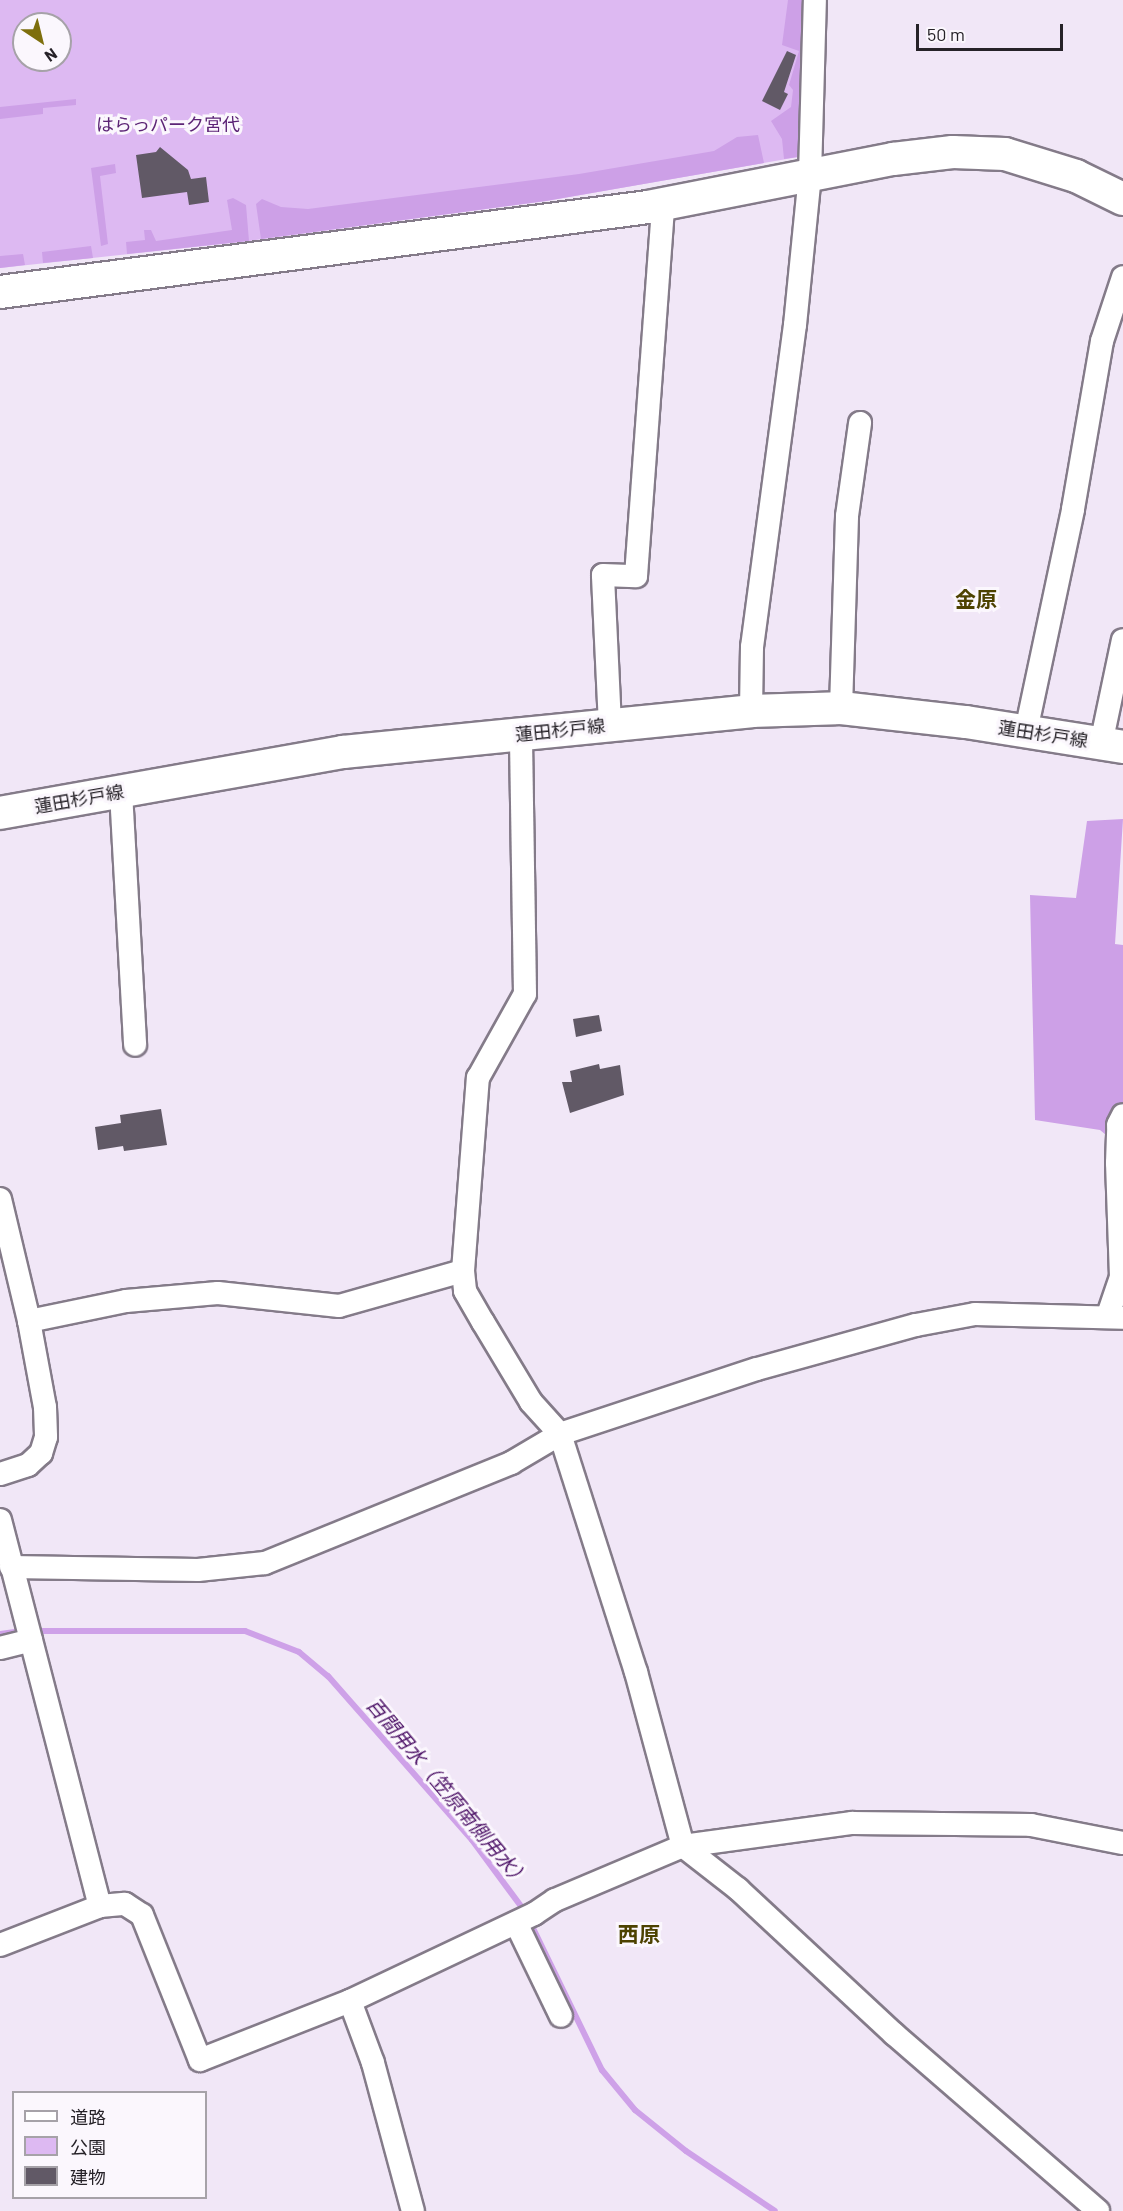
<!DOCTYPE html>
<meta charset="utf-8">
<style>
body{margin:0}
#map{position:relative;width:1123px;height:2211px;overflow:hidden;background:#f1e7f7;font-family:Barlow,"Noto Sans JP",sans-serif}
div>[style]{position:absolute}
[style*='--x']{left:calc(var(--x)*1px);top:calc(var(--y)*1px);width:calc(var(--w)*1px);rotate:calc(var(--a)*1deg)}
.green>*{inset:0;background:#ddb9f2}
.forest>*{inset:0;background:#cda0e7}
.stream>*{height:6px;margin:-3px;padding:0 3px;transform-origin:3px;border-radius:3px;background:#cea1e8}
.building>*{inset:0;background:#615966}
.roads{filter:drop-shadow(2px 0 #847b89) drop-shadow(-2px 0 #847b89) drop-shadow(0 2px #847b89) drop-shadow(0 -2px #847b89)}
.street>*{height:22px;margin:-11px;padding:0 11px;transform-origin:11px;border-radius:11px;background:#fff}
.secondary>*{height:32px;margin:-16px;padding:0 16px;transform-origin:16px;border-radius:16px;background:#fff}
span{translate:-50% -50%;white-space:nowrap;text-align:center;line-height:1.15;-webkit-text-stroke:6px #fbf7fd;paint-order:stroke}
.park-label{font-size:18px;color:#5c2476}
.street-label{font-size:18px;color:#262228}
.water-label{font-size:20px;color:#4e1468;font-style:italic}
.quarter-label{font-size:21px;color:#4d4200;font-weight:700}
.legend{position:absolute;left:12px;top:2091px;width:195px;height:108px;box-sizing:border-box;background:#fbf7fd;border:2px solid #a6a2a8;margin:0;padding:8px 10px;list-style:none;font-size:18px;color:#262228}
.legend li{display:flex;align-items:center;gap:12px;height:30px}
.legend b{width:30px;border:2px solid #a6a2a8}
.north{position:absolute;left:12px;top:12px;width:60px;height:60px;box-sizing:border-box;background:#fbf7fd;border:2px solid #a6a2a8;border-radius:50%;rotate:145deg;font-size:16px;font-weight:700;line-height:24px;text-align:center;color:#262228}
.north::after{content:'';display:block;margin:auto;width:21px;height:27px;background:#7e6f0d;clip-path:polygon(50% 0,100% 100%,50% 72%,0 100%)}
.scale{position:absolute;left:916px;top:24px;width:147px;height:27px;box-sizing:border-box;border:3px solid #262228;border-top:0;padding-left:8px;font-size:18px;line-height:21px;white-space:nowrap;color:#262228;-webkit-text-stroke:4px #fbf7fd;paint-order:stroke}
</style>
<div id="map">
<div class="green">
<div style="clip-path:polygon(evenodd,0 0,810px 0,804px 156px,546px 201px,249px 241px,0 268px,0 0,24px 24px,60px 24px,60px 60px,24px 60px,24px 24px)"></div>
</div>
<div class="forest">
<div style="clip-path:polygon(788px 0,810px 0,804px 156px,784px 159px,782px 139px,771px 121px,791px 107px,793px 90px,789px 85px,799px 51px,782px 45px)"></div>
<div style="clip-path:polygon(76px 99px,76px 105px,43px 108px,43px 114px,0 119px,0 107px)"></div>
<div style="clip-path:polygon(758px 135px,764px 163px,546px 201px,261px 239px,256px 204px,262px 199px,281px 207px,308px 209px,579px 174px,714px 151px,737px 137px)"></div>
<div style="clip-path:polygon(115px 164px,116px 173px,100px 176px,108px 244px,101px 246px,91px 168px)"></div>
<div style="clip-path:polygon(233px 198px,246px 205px,249px 241px,127px 254px,126px 242px,145px 240px,144px 230px,151px 230px,156px 241px,232px 230px,227px 200px)"></div>
<div style="clip-path:polygon(91px 246px,93px 258px,43px 263px,42px 252px)"></div>
<div style="clip-path:polygon(23px 254px,25px 265px,0 268px,0 256px)"></div>
<div style="clip-path:polygon(1123px 819px,1115px 944px,1123px 945px,1123px 1149px,1100px 1130px,1035px 1120px,1030px 895px,1076px 898px,1087px 821px)"></div>
</div>
<div class="stream">
<div style="--x:33;--y:1631;--w:212;--a:0"></div>
<div style="--x:245;--y:1631;--w:58;--a:21.3"></div>
<div style="--x:299;--y:1652;--w:38;--a:40"></div>
<div style="--x:328;--y:1676;--w:218;--a:48.7"></div>
<div style="--x:472;--y:1840;--w:91;--a:53.5"></div>
<div style="--x:0;--y:1634;--w:22;--a:-8"></div>
<div style="--x:530;--y:1922;--w:165;--a:64.1"></div>
<div style="--x:602;--y:2070;--w:52;--a:50.5"></div>
<div style="--x:635;--y:2110;--w:65;--a:38.8"></div>
<div style="--x:686;--y:2151;--w:107;--a:34"></div>
</div>
<div class="building">
<div style="clip-path:polygon(787px 51px,796px 55px,784px 92px,788px 94px,780px 110px,762px 101px)"></div>
<div style="clip-path:polygon(160px 147px,188px 170px,191px 179px,206px 177px,209px 202px,189px 205px,187px 192px,142px 198px,136px 155px,156px 152px)"></div>
<div style="clip-path:polygon(599px 1015px,602px 1031px,576px 1037px,573px 1019px)"></div>
<div style="clip-path:polygon(599px 1064px,600px 1069px,620px 1065px,624px 1095px,570px 1113px,562px 1082px,572px 1082px,570px 1071px)"></div>
<div style="clip-path:polygon(161px 1109px,167px 1145px,124px 1151px,123px 1146px,98px 1150px,95px 1127px,121px 1123px,120px 1115px)"></div>
</div>
<div class="roads">
<div class="street">
<div style="--x:841;--y:708;--w:192;--a:-88.2"></div>
<div style="--x:847;--y:516;--w:94;--a:-82"></div>
<div style="--x:751;--y:711;--w:64;--a:-89.1"></div>
<div style="--x:752;--y:647;--w:325;--a:-82.4"></div>
<div style="--x:795;--y:325;--w:151;--a:-84.3"></div>
<div style="--x:810;--y:175;--w:175;--a:-88.4"></div>
<div style="--x:610;--y:725;--w:150;--a:-92.7"></div>
<div style="--x:603;--y:575;--w:33;--a:2"></div>
<div style="--x:636;--y:576;--w:373;--a:-85.8"></div>
<div style="--x:1026;--y:731;--w:227;--a:-78"></div>
<div style="--x:1073;--y:509;--w:170;--a:-80.2"></div>
<div style="--x:1102;--y:341;--w:67;--a:-71.8"></div>
<div style="--x:1101;--y:744;--w:106;--a:-78.1"></div>
<div style="--x:121;--y:792;--w:253;--a:86.8"></div>
<div style="--x:0;--y:1199;--w:125;--a:76.6"></div>
<div style="--x:29;--y:1321;--w:87;--a:79.5"></div>
<div style="--x:45;--y:1407;--w:30;--a:88"></div>
<div style="--x:46;--y:1437;--w:17;--a:107"></div>
<div style="--x:41;--y:1453;--w:18;--a:137"></div>
<div style="--x:28;--y:1465;--w:29;--a:162"></div>
<div style="--x:463;--y:1271;--w:194;--a:-85.6"></div>
<div style="--x:478;--y:1078;--w:96;--a:-60.8"></div>
<div style="--x:525;--y:994;--w:260;--a:-90.9"></div>
<div style="--x:1108;--y:1315;--w:40;--a:-71.1"></div>
<div style="--x:1121;--y:1277;--w:114;--a:-92"></div>
<div style="--x:1117;--y:1163;--w:38;--a:-88"></div>
<div style="--x:1118;--y:1125;--w:11;--a:-63"></div>
<div style="--x:29;--y:1321;--w:99;--a:-11.7"></div>
<div style="--x:126;--y:1301;--w:92;--a:-5"></div>
<div style="--x:218;--y:1293;--w:122;--a:6.1"></div>
<div style="--x:339;--y:1306;--w:129;--a:-15.8"></div>
<div style="--x:463;--y:1271;--w:20;--a:84"></div>
<div style="--x:465;--y:1291;--w:36;--a:60"></div>
<div style="--x:483;--y:1322;--w:93;--a:59"></div>
<div style="--x:531;--y:1402;--w:43;--a:47.8"></div>
<div style="--x:560;--y:1434;--w:250;--a:72.3"></div>
<div style="--x:636;--y:1672;--w:180;--a:74.9"></div>
<div style="--x:683;--y:1846;--w:70;--a:38"></div>
<div style="--x:738;--y:1889;--w:213;--a:42.9"></div>
<div style="--x:894;--y:2034;--w:270;--a:40.9"></div>
<div style="--x:0;--y:1520;--w:399;--a:75.5"></div>
<div style="--x:11;--y:1567;--w:187;--a:0.9"></div>
<div style="--x:198;--y:1570;--w:67;--a:-6"></div>
<div style="--x:265;--y:1563;--w:266;--a:-22.1"></div>
<div style="--x:511;--y:1463;--w:57;--a:-30.6"></div>
<div style="--x:560;--y:1434;--w:207;--a:-18.3"></div>
<div style="--x:757;--y:1369;--w:165;--a:-15.5"></div>
<div style="--x:916;--y:1325;--w:60;--a:-10.6"></div>
<div style="--x:975;--y:1314;--w:148;--a:1.5"></div>
<div style="--x:0;--y:1648;--w:32;--a:-14"></div>
<div style="--x:516;--y:1923;--w:103;--a:64.2"></div>
<div style="--x:0;--y:1945;--w:107;--a:-21.3"></div>
<div style="--x:100;--y:1906;--w:25;--a:-5"></div>
<div style="--x:125;--y:1904;--w:20;--a:33"></div>
<div style="--x:142;--y:1915;--w:156;--a:68.2"></div>
<div style="--x:200;--y:2060;--w:161;--a:-21.5"></div>
<div style="--x:350;--y:2001;--w:204;--a:-25.3"></div>
<div style="--x:534;--y:1914;--w:25;--a:-34"></div>
<div style="--x:555;--y:1900;--w:139;--a:-22.9"></div>
<div style="--x:683;--y:1846;--w:171;--a:-7.8"></div>
<div style="--x:852;--y:1823;--w:179;--a:0.6"></div>
<div style="--x:1031;--y:1825;--w:94;--a:11.1"></div>
<div style="--x:350;--y:2001;--w:66;--a:69.6"></div>
<div style="--x:373;--y:2063;--w:153;--a:74.9"></div>
</div>
<div class="secondary">
<div style="--x:0;--y:292;--w:654;--a:-7.47"></div>
<div style="--x:648;--y:207;--w:250;--a:-11.1"></div>
<div style="--x:893;--y:159;--w:60;--a:-6.7"></div>
<div style="--x:953;--y:152;--w:52;--a:2.2"></div>
<div style="--x:1005;--y:154;--w:74;--a:17.2"></div>
<div style="--x:1076;--y:176;--w:52;--a:26.1"></div>
<div style="--x:0;--y:813;--w:348;--a:-10.1"></div>
<div style="--x:343;--y:752;--w:410;--a:-5.7"></div>
<div style="--x:751;--y:711;--w:90;--a:-1.9"></div>
<div style="--x:841;--y:708;--w:126;--a:6.4"></div>
<div style="--x:966;--y:722;--w:159;--a:9"></div>
</div>
</div>
<div class="park-label">
<span style="left:168px;top:124px">はらっパーク宮代</span>
</div>
<div class="street-label">
<span style="left:560px;top:730px;rotate:-6deg">蓮田杉戸線</span>
<span style="left:1043px;top:734px;rotate:9deg">蓮田杉戸線</span>
<span style="left:79px;top:799px;rotate:-10deg">蓮田杉戸線</span>
</div>
<div class="water-label">
<span style="left:448px;top:1792px;rotate:50deg">百間用水（笠原南側用水）</span>
</div>
<div class="quarter-label">
<span style="left:976px;top:599px">金原</span>
<span style="left:639px;top:1934px">西原</span>
</div>
<ul class="legend">
<li><b style="height:8px;background:#fff"></b>道路</li>
<li><b style="height:16px;background:#ddb9f2"></b>公園</li>
<li><b style="height:16px;background:#615966"></b>建物</li>
</ul>
<div class="north">N</div>
<div class="scale">50 m</div>
</div>
